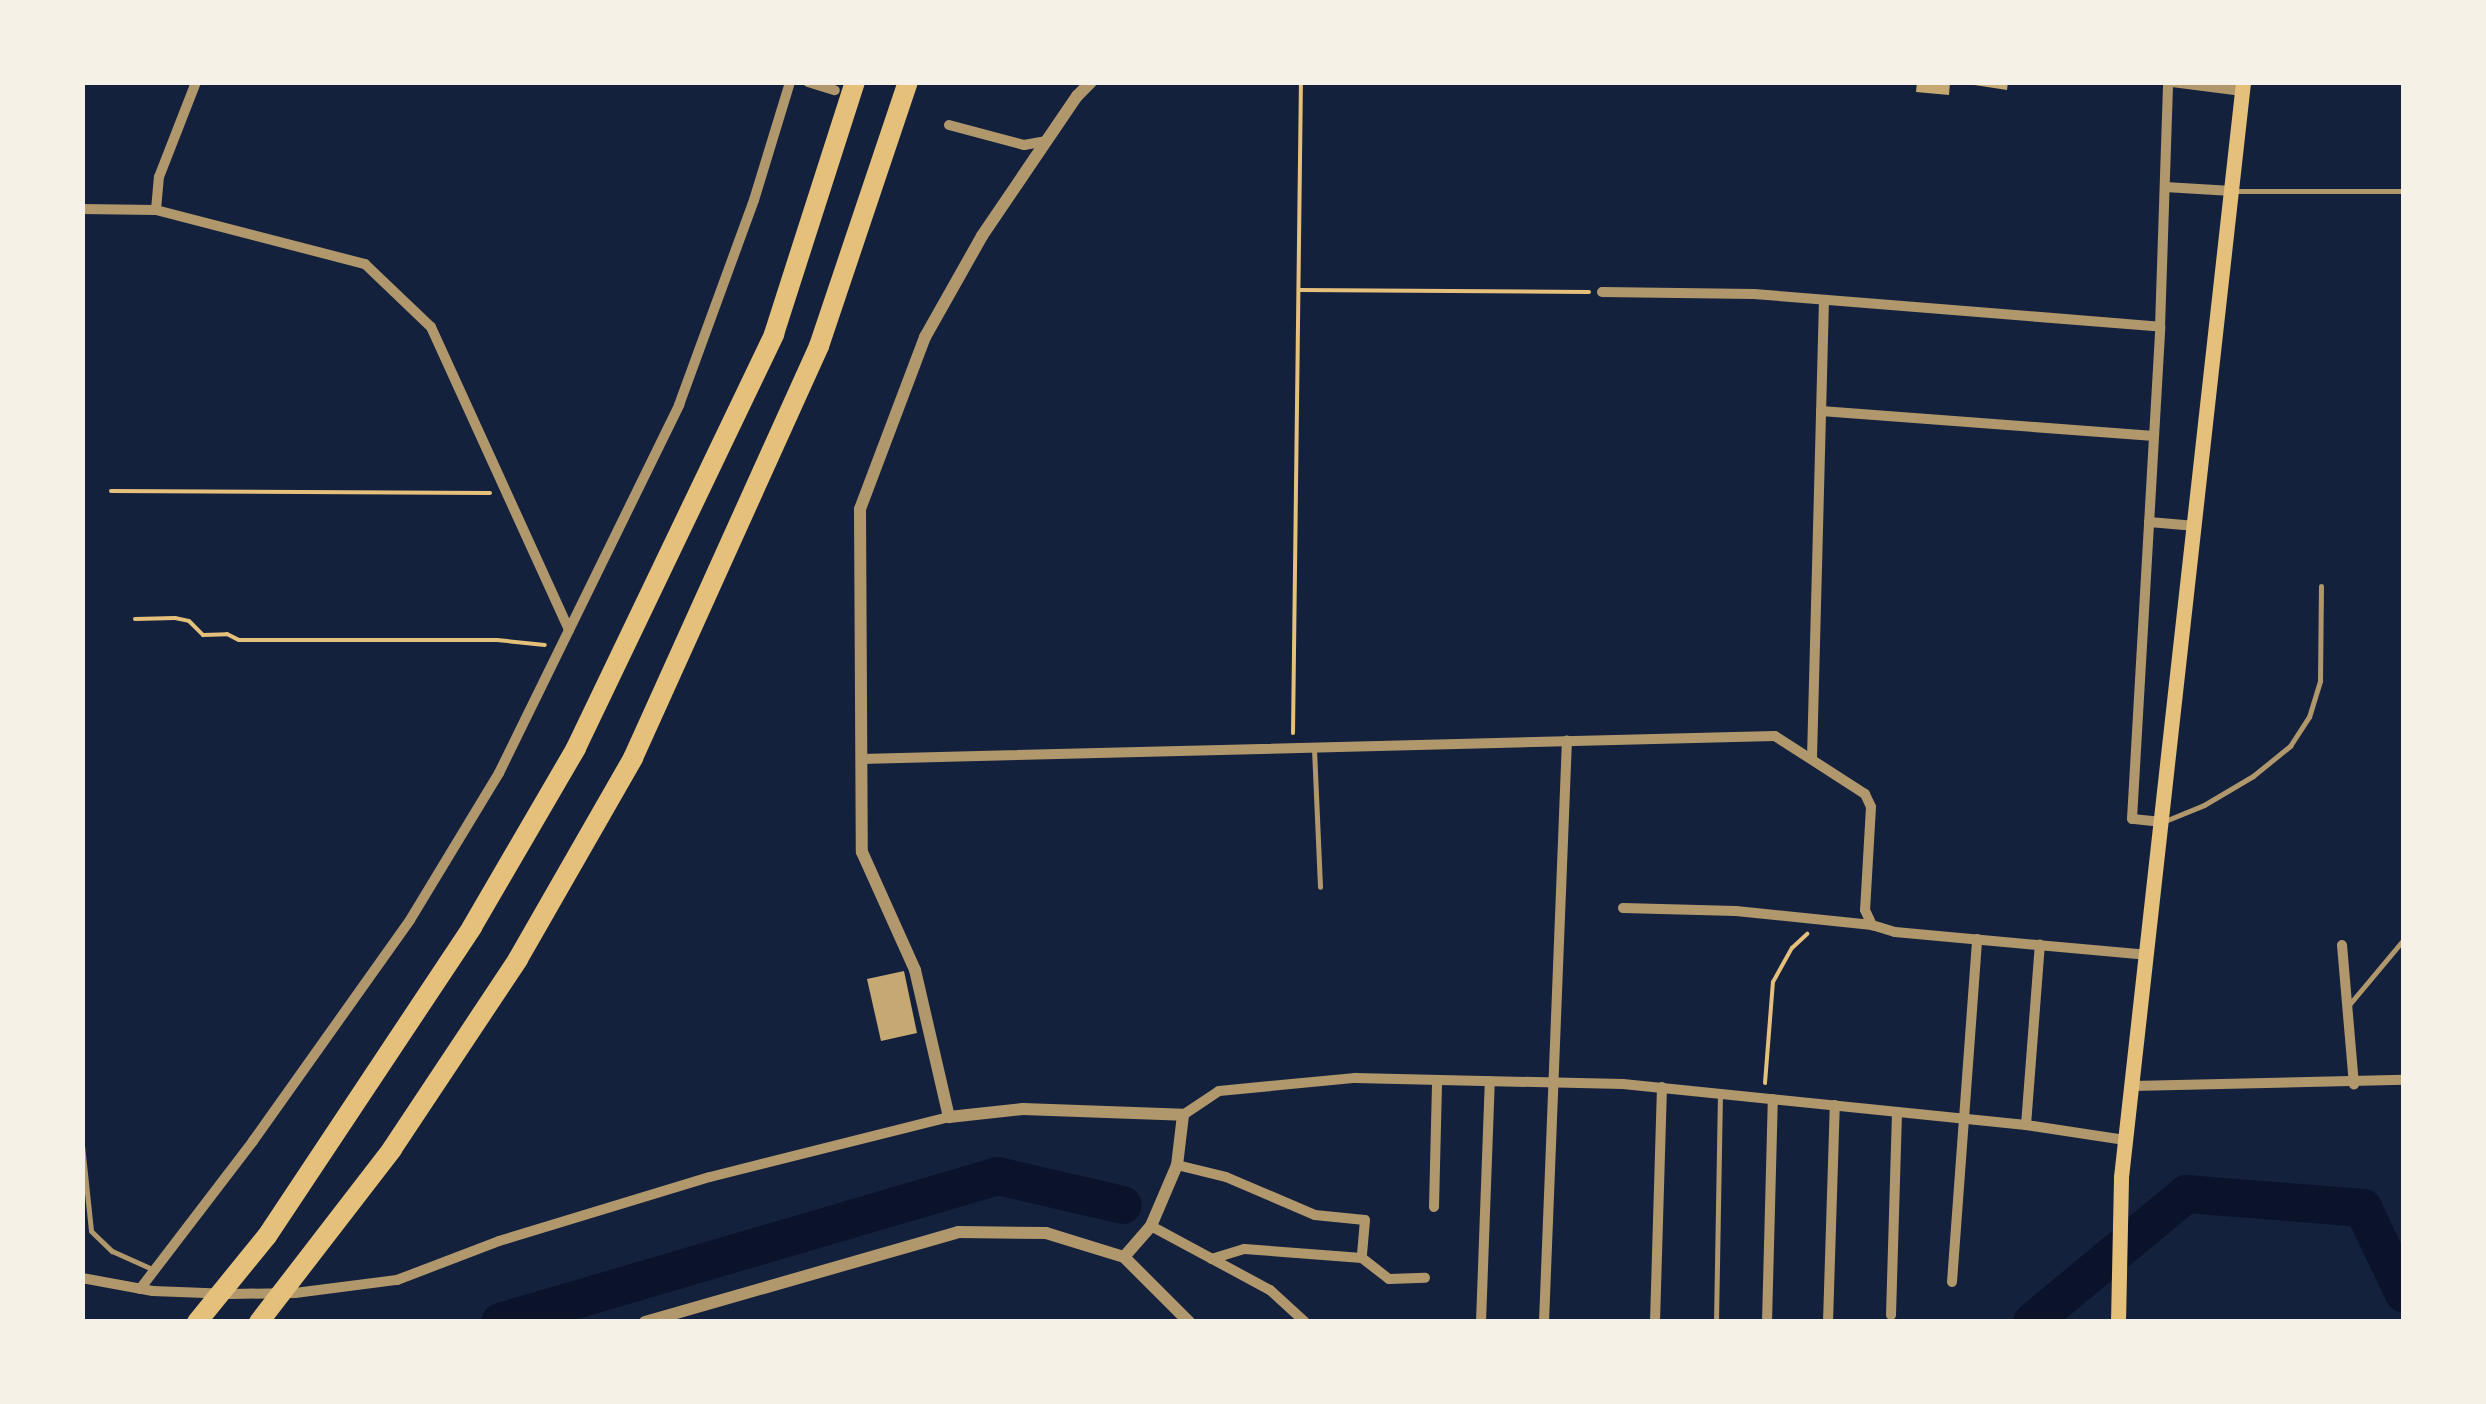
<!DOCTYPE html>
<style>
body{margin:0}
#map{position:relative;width:2486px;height:1404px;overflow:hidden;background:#14213d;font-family:Inter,sans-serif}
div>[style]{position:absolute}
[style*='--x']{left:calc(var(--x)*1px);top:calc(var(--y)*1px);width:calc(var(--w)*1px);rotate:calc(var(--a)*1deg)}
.river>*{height:38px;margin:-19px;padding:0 19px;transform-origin:19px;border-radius:19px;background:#0b132b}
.building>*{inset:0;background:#c6a872}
.path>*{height:4px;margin:-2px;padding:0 2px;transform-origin:2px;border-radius:2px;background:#e5c07b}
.service>*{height:5px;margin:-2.5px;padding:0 2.5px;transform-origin:2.5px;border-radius:2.5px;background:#b1986c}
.minor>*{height:10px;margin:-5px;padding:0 5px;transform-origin:5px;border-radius:5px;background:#b1986c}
.tertiary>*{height:12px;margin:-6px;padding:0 6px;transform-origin:6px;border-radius:6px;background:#b1986c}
.secondary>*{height:15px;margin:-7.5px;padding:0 7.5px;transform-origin:7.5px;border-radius:7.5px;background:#e5c07b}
.motorway>*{height:20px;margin:-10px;padding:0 10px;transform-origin:10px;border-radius:10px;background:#e5c07b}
span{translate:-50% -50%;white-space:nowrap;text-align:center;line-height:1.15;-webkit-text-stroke:9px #f6f1e7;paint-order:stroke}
.frame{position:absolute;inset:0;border:85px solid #f6f1e7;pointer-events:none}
</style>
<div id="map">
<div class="river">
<div style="--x:500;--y:1322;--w:519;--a:-16.34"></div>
<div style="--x:998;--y:1176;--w:128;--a:13.1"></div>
<div style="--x:2032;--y:1322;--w:200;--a:-39.7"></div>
<div style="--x:2186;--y:1194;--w:178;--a:4.5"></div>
<div style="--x:2363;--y:1208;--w:95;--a:64.5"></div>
</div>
<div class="building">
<div style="clip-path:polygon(1917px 82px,1950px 82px,1949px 95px,1916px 92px)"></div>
<div style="clip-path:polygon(1955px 82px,2008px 82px,2007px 90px)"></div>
<div style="clip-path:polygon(904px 971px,917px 1033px,881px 1041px,867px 979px)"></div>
</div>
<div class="path">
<div style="--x:1299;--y:290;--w:290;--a:0.4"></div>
<div style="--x:111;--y:491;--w:379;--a:0.3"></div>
<div style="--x:135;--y:619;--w:40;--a:-1.4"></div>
<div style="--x:175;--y:618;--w:14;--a:12"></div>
<div style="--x:189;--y:621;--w:20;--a:45"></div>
<div style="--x:203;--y:635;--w:24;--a:-2"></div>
<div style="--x:227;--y:634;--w:13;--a:27"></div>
<div style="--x:239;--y:640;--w:258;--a:0"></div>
<div style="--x:497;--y:640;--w:48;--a:5.9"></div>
<div style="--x:1293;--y:733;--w:651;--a:-89.3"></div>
<div style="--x:1765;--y:1083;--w:101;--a:-85.5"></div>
<div style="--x:1773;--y:982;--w:39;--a:-61"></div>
<div style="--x:1792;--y:948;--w:21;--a:-43"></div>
</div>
<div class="service">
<div style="--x:2235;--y:191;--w:169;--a:0"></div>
<div style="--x:1314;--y:749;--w:138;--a:87.5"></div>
<div style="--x:2165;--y:821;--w:42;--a:-22.3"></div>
<div style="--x:2204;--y:805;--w:57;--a:-30.6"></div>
<div style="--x:2253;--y:776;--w:48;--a:-39"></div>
<div style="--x:2290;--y:746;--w:35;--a:-57"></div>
<div style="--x:2309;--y:717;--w:38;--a:-73"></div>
<div style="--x:2320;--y:681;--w:95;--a:-89.4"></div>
<div style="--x:2348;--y:1006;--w:87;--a:-50.1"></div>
<div style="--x:82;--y:1145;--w:86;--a:84"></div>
<div style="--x:91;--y:1231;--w:29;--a:44"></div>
<div style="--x:112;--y:1251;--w:44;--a:24.2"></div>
<div style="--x:1716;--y:1322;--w:226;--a:-89"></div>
</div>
<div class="minor">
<div style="--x:808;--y:82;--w:28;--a:17"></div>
<div style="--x:2172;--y:82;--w:71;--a:7.3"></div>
<div style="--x:949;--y:125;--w:78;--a:14.9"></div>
<div style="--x:1024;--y:145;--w:23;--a:-10"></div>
<div style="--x:2165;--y:187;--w:67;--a:3.4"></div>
<div style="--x:82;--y:209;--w:74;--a:0.8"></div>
<div style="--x:156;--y:210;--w:33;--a:-85"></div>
<div style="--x:159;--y:177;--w:102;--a:-68.7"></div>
<div style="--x:156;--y:210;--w:216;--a:14.5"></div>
<div style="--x:365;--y:264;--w:91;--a:43.7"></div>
<div style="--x:431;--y:327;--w:333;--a:65.5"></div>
<div style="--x:1602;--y:292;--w:152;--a:0.8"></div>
<div style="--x:1754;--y:294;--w:407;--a:4.6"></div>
<div style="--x:1821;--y:411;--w:334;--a:4.3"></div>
<div style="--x:2149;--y:522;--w:47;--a:4.9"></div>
<div style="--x:1812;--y:758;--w:458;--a:-88.5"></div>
<div style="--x:861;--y:759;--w:914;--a:-1.44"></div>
<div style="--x:1775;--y:736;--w:107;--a:32.8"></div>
<div style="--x:1865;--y:794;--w:14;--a:65"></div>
<div style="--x:1871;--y:807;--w:103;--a:93.3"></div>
<div style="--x:1865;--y:910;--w:17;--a:65"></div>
<div style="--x:1872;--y:925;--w:24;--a:17"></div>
<div style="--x:1895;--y:932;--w:252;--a:5.2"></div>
<div style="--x:2162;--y:822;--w:30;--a:-174"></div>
<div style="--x:2132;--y:819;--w:493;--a:-86.7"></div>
<div style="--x:2160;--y:327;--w:245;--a:-88.1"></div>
<div style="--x:1623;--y:908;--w:113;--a:1.5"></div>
<div style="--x:1736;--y:911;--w:137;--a:5.9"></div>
<div style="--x:2342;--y:945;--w:140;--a:85.1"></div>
<div style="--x:2132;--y:1086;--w:272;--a:-1.3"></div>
<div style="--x:1183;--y:1115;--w:43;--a:-33.7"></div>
<div style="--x:1219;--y:1091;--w:137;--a:-5.5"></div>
<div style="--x:1355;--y:1078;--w:268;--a:1.3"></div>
<div style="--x:1623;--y:1084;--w:405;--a:5.8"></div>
<div style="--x:2026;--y:1125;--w:100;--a:8.6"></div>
<div style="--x:2026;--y:1125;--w:181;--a:-85.6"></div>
<div style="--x:1177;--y:1165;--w:50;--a:13.8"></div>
<div style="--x:1226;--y:1177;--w:97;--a:23.1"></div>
<div style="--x:1315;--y:1215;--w:50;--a:5.7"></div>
<div style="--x:1365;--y:1220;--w:38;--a:95"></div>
<div style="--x:1362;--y:1258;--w:118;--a:-175.6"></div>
<div style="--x:1244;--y:1249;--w:34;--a:163"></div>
<div style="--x:1434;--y:1207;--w:127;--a:-88.6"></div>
<div style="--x:1151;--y:1226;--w:135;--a:28.3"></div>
<div style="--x:1270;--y:1290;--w:47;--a:42.4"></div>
<div style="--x:1362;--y:1258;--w:34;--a:38"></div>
<div style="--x:1389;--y:1279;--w:36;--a:-2"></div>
<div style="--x:82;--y:1278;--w:72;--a:10.4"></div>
<div style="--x:153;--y:1291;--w:78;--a:2.2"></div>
<div style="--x:231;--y:1294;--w:64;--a:-0.9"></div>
<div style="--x:295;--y:1293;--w:103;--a:-7.3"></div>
<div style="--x:397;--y:1280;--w:109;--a:-20.9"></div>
<div style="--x:499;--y:1241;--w:220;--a:-16.9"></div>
<div style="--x:710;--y:1177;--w:246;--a:-14.1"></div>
<div style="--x:1952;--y:1282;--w:344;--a:-85.8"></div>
<div style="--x:140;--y:1289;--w:186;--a:-52.6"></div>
<div style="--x:253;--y:1141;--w:271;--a:-54.6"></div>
<div style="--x:410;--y:920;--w:172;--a:-58.8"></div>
<div style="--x:499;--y:773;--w:410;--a:-63.9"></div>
<div style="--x:679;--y:405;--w:218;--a:-69.9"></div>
<div style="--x:754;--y:200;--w:123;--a:-73"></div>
<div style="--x:1891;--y:1315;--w:203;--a:-88.3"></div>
<div style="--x:1481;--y:1322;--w:241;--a:-87.9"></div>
<div style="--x:1544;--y:1322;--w:582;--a:-87.74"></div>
<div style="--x:1655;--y:1322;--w:235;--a:-88.3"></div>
<div style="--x:1767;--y:1322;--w:223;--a:-88.5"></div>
<div style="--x:1828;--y:1322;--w:217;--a:-88.2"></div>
</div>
<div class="tertiary">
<div style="--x:1091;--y:82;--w:20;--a:135"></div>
<div style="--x:1077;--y:96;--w:169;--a:124.2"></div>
<div style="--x:982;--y:236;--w:116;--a:119.4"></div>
<div style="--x:925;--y:337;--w:184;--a:110.7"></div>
<div style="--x:860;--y:509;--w:343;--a:89.7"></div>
<div style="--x:862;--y:852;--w:129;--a:65.8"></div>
<div style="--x:915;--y:970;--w:151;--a:77"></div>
<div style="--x:949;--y:1117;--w:74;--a:-6.2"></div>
<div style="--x:1023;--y:1109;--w:160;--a:2.1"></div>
<div style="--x:1183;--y:1115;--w:50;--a:96.8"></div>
<div style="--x:1177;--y:1165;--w:66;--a:113.1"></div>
<div style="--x:1151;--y:1226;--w:41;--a:131.1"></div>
<div style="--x:645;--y:1322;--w:326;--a:-16"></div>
<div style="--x:958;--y:1232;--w:88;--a:0.7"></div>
<div style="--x:1046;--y:1233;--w:82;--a:17.1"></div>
<div style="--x:1124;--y:1257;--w:92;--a:45"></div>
</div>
<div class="secondary">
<div style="--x:2118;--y:1322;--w:145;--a:-88.8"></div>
<div style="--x:2121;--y:1177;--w:1102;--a:-83.64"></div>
</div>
<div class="motorway">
<div style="--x:197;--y:1322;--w:111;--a:-50.9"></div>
<div style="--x:267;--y:1236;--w:371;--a:-56.4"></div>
<div style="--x:472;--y:927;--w:207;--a:-59.8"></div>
<div style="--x:576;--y:748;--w:459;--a:-64.4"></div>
<div style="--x:774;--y:334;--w:265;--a:-72.2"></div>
<div style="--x:259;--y:1322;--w:218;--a:-52.4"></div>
<div style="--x:392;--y:1149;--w:228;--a:-56.4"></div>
<div style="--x:518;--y:959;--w:232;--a:-60.2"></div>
<div style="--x:633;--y:758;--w:452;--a:-65.7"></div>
<div style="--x:819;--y:346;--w:279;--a:-71.4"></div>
</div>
<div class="frame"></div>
</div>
